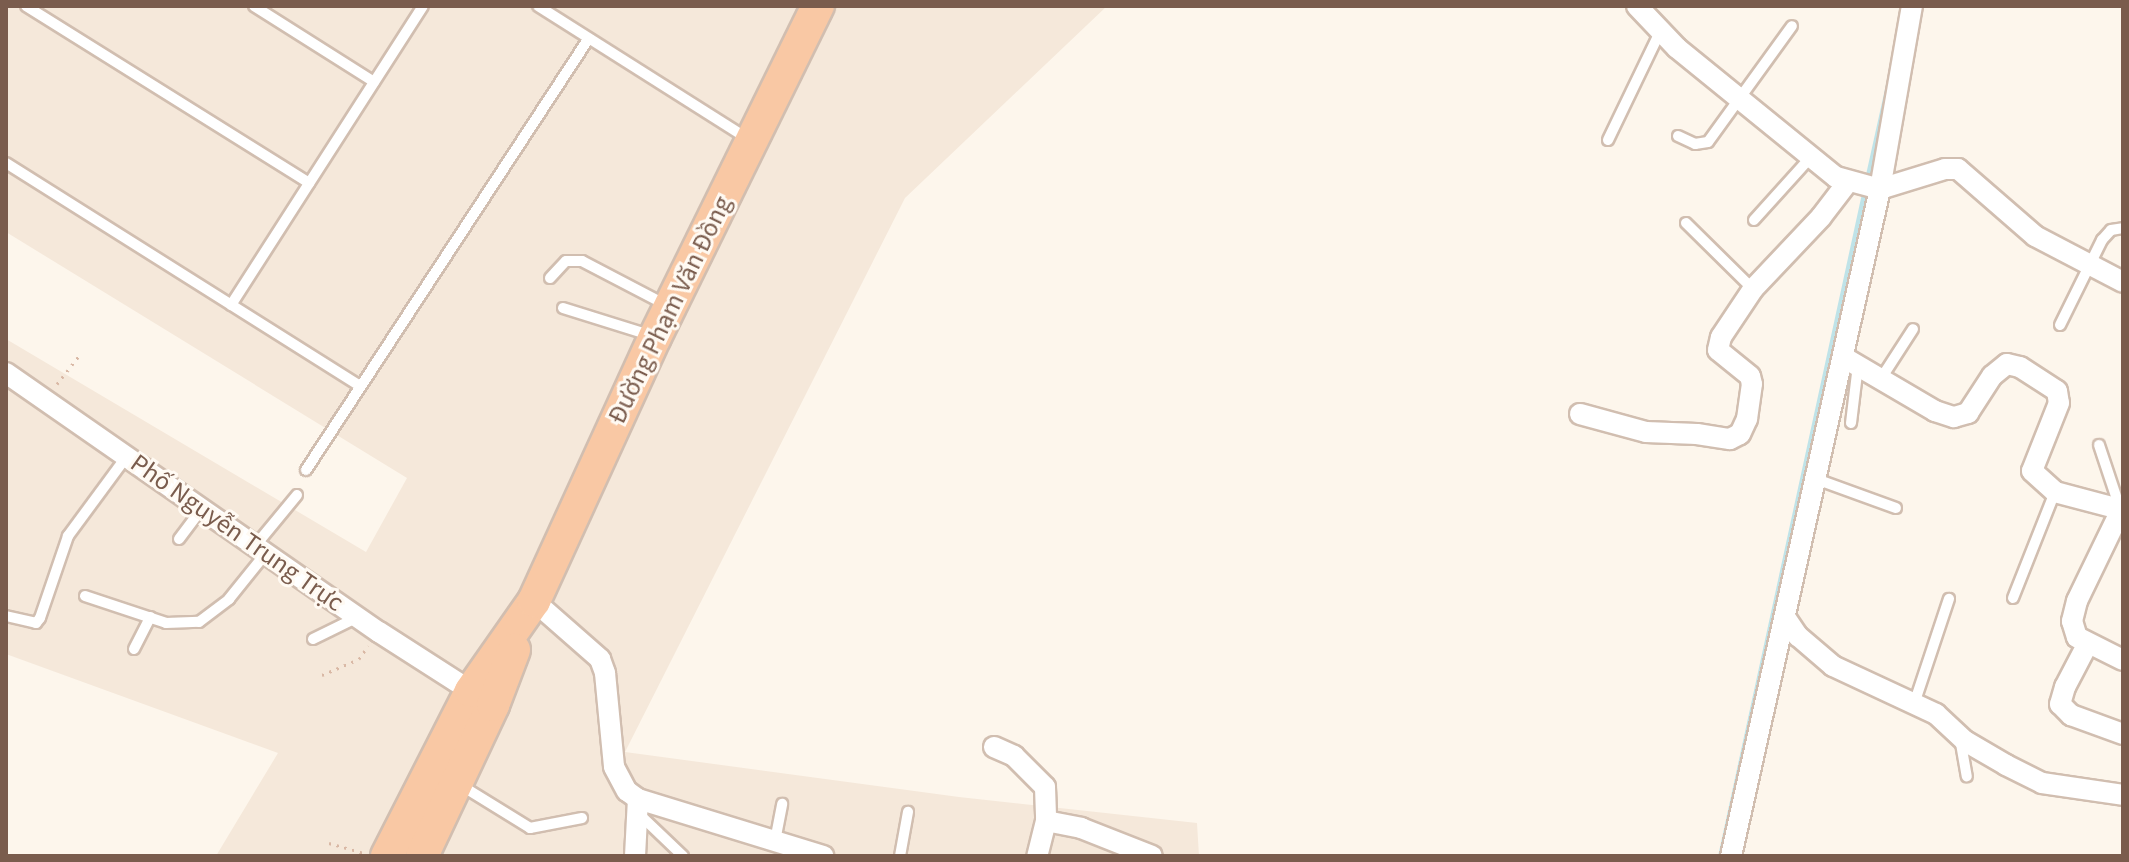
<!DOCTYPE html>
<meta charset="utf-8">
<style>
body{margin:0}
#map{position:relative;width:2129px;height:862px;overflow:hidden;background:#fdf6ec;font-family:"Source Sans 3",sans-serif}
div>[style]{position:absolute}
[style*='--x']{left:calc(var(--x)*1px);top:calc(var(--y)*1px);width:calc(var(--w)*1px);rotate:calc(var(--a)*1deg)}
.residential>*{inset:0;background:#f5e8da}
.stream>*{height:5px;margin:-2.5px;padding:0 2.5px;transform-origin:2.5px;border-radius:2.5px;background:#bfe3e8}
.path>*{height:3px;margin-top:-1.5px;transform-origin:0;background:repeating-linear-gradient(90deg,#d9b8a5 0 2px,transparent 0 8px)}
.roads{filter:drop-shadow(2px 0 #d1beb0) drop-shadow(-2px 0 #d1beb0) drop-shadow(0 2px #d1beb0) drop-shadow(0 -2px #d1beb0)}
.service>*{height:10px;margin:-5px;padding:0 5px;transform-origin:5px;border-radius:5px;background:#fff}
.minor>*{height:20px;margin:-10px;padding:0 10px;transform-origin:10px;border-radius:10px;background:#fff}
.trunk>*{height:32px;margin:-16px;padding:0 16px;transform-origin:16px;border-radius:16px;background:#f9c8a4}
span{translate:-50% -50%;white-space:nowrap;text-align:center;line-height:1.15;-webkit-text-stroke:6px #fffaf3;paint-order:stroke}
.street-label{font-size:26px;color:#7a5c4d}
.frame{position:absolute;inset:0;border:8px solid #7a5c4d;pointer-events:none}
</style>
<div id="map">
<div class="residential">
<div style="clip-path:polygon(6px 6px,1107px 6px,905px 198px,625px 752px,959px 797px,1197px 823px,1199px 856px,216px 856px,278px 753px,6px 654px,6px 339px,366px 552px,407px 478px,6px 232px)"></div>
</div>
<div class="stream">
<div style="--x:1867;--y:179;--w:107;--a:-77.5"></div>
<div style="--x:1720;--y:856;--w:683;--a:-77.74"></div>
</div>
<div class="path">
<div style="--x:57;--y:384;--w:39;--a:-52"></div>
<div style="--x:322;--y:675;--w:40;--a:-23.4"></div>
<div style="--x:359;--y:659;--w:16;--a:-55"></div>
<div style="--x:329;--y:843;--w:36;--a:16"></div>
</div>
<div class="roads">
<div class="service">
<div style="--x:26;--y:6;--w:334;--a:32"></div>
<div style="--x:254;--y:6;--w:142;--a:32.3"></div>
<div style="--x:538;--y:6;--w:247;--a:32.3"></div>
<div style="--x:1678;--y:136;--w:19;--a:25"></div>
<div style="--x:1695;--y:144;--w:13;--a:-9"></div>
<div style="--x:1708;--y:142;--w:143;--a:-54.1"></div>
<div style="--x:1608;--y:140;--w:120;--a:-64.3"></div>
<div style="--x:6;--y:163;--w:417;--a:32.2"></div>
<div style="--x:1754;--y:220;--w:85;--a:-47.9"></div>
<div style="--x:1686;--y:223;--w:94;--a:44.6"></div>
<div style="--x:550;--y:278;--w:23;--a:-47"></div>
<div style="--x:566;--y:261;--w:16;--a:0"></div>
<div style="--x:582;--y:261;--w:97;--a:27.6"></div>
<div style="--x:231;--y:305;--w:355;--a:-57.3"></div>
<div style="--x:563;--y:308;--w:94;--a:17.3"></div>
<div style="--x:2060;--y:325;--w:95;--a:-63.7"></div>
<div style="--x:2102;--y:240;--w:13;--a:-48"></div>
<div style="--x:2111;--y:230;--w:12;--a:-9"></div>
<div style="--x:1882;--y:377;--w:57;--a:-57.1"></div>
<div style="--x:1851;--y:423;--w:58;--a:-83.1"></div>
<div style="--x:2099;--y:445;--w:66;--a:71.6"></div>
<div style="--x:306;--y:470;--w:516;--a:-56.77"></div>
<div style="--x:1816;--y:479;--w:85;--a:19.9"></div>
<div style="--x:179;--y:539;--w:39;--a:-53"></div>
<div style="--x:255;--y:546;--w:66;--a:-50.5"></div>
<div style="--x:85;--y:596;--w:85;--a:18.4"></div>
<div style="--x:166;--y:623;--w:33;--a:-2"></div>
<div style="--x:199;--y:622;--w:38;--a:-37"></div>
<div style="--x:229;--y:599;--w:59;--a:-51.2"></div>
<div style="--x:2013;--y:598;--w:114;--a:-68.4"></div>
<div style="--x:6;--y:616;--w:31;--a:13"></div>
<div style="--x:36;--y:623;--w:6;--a:-51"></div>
<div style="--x:40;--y:618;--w:87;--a:-71.1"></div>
<div style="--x:68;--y:536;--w:99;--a:-53.6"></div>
<div style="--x:313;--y:639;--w:50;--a:-26.1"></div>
<div style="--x:134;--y:649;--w:36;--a:-63"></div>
<div style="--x:1914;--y:704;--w:111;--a:-71.6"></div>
<div style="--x:1960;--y:738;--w:39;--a:80"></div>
<div style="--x:462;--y:786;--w:80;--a:31.7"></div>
<div style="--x:530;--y:828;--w:53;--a:-10.9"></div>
<div style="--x:639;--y:814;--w:61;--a:43.7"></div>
<div style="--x:775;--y:841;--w:38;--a:-79"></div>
<div style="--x:900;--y:856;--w:45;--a:-79.7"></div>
</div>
<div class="minor">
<div style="--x:1637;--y:6;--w:58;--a:46.4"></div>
<div style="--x:1677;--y:48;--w:205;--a:39.1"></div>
<div style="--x:1836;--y:177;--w:46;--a:15.3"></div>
<div style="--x:1880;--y:189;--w:68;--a:-17.1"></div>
<div style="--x:1945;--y:169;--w:13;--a:0"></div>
<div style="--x:1958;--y:169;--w:102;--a:41"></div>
<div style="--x:2035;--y:236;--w:99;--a:27.6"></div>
<div style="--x:1843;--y:357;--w:107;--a:30.4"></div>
<div style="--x:1935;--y:411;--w:20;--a:18"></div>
<div style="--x:1954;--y:417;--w:15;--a:-16"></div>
<div style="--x:1968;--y:413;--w:44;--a:-57"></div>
<div style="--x:1992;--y:376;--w:19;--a:-39"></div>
<div style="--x:2007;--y:364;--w:13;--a:13"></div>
<div style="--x:2020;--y:367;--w:44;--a:33"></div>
<div style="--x:2057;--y:391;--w:12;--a:81"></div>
<div style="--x:2059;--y:403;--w:73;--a:111.7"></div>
<div style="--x:2032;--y:471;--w:31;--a:42"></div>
<div style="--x:2055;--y:492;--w:70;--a:14.8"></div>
<div style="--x:6;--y:373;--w:454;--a:34.8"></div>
<div style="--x:379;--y:632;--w:109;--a:32.7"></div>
<div style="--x:1580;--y:414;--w:68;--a:15.3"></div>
<div style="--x:1646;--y:432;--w:51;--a:2.2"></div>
<div style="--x:1697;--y:434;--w:33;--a:9"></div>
<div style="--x:1730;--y:439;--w:11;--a:-27"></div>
<div style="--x:1740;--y:434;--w:17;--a:-65"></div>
<div style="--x:1747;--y:419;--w:35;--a:-82"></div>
<div style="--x:1752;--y:384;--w:8;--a:-104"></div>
<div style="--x:1750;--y:376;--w:41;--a:-140.9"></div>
<div style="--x:1718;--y:350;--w:13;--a:-77"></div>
<div style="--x:1721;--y:337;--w:58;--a:-56.3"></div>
<div style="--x:1753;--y:289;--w:99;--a:-46.6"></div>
<div style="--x:1821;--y:217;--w:43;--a:-52.6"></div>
<div style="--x:2121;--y:510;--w:101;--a:115.8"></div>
<div style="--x:2077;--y:601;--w:21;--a:104"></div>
<div style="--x:2072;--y:621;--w:17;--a:73"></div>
<div style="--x:2077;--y:637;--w:51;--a:26.6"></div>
<div style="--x:534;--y:601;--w:88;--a:41.3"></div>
<div style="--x:600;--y:659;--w:15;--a:70"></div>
<div style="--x:605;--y:673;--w:94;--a:84.5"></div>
<div style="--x:614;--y:767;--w:27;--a:62"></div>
<div style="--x:627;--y:791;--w:14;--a:36"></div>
<div style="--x:638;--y:799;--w:194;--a:17.1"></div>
<div style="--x:1785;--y:617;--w:23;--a:56"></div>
<div style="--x:1798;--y:636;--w:46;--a:40.6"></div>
<div style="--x:1833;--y:666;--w:114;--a:25"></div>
<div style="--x:1936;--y:714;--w:40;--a:43"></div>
<div style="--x:1965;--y:741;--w:48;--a:30.3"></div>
<div style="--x:2006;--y:765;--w:40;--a:26.6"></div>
<div style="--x:2042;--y:783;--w:82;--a:8.4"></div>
<div style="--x:2087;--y:645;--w:47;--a:117.6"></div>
<div style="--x:2065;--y:687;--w:18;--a:106"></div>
<div style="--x:2060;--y:704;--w:16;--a:45"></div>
<div style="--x:2071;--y:715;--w:55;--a:20.1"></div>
<div style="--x:994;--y:747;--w:22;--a:24"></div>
<div style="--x:1014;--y:756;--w:44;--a:45"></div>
<div style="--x:1045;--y:787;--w:34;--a:88"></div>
<div style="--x:1046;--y:821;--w:36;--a:104"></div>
<div style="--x:1046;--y:821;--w:36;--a:11"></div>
<div style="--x:1081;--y:828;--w:76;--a:21.5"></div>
<div style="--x:635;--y:856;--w:57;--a:-87"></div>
<div style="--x:1731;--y:856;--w:683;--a:-77.41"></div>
<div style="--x:1880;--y:189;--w:186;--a:-80.1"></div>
</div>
<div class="trunk">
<div style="--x:387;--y:856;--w:185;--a:-63"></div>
<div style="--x:471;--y:691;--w:110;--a:-55"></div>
<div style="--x:534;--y:601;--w:290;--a:-65.4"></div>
<div style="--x:655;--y:337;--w:369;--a:-63.8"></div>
<div style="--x:422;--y:856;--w:167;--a:-64.8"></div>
<div style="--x:493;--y:705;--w:59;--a:-69.1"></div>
</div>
</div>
<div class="street-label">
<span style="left:670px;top:310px;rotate:-64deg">Đường Phạm Văn Đồng</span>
<span style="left:237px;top:533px;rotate:35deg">Phố Nguyễn Trung Trực</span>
</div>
<div class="frame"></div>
</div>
